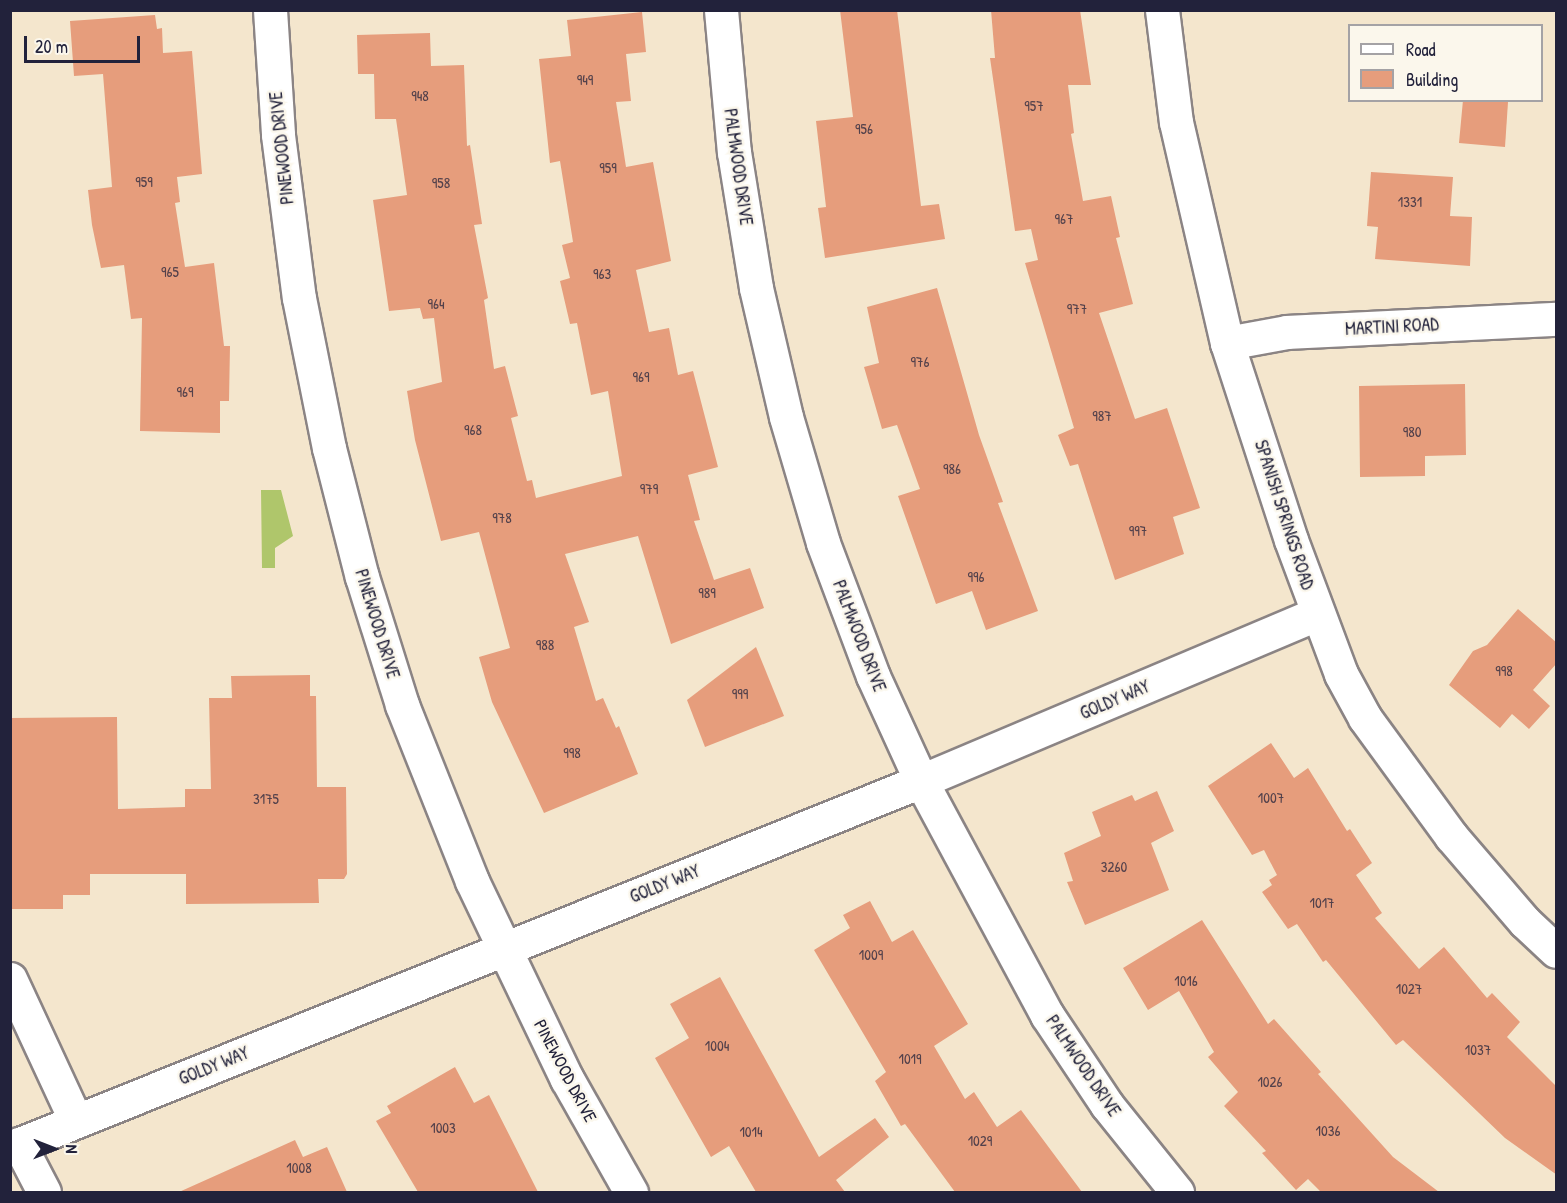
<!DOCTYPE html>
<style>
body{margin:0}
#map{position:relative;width:1567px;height:1203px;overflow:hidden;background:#f4e6cd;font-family:"Patrick Hand",sans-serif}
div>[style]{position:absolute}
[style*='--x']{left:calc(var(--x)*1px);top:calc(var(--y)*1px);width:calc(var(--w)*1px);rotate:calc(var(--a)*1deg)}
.green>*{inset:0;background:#afc66b}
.building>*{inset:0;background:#e69d7c}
.roads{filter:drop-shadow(2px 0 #8b8484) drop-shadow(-2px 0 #8b8484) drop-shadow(0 2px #8b8484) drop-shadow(0 -2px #8b8484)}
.minor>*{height:33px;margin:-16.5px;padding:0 16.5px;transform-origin:16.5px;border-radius:16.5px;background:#fff}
span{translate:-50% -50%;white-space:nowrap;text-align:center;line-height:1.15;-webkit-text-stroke:5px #fbf7ec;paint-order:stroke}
.number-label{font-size:15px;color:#53414b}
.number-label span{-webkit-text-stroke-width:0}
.street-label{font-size:18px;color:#22223b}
.frame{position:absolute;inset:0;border:12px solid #22223b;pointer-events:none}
.legend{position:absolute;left:1348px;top:24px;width:195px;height:78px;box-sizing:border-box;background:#fbf7ec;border:2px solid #a4a2a5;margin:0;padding:8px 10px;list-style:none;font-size:18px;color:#22223b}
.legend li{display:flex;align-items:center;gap:12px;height:30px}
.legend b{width:30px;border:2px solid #a4a2a5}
.north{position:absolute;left:24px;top:1119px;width:60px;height:60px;-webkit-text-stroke:4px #fbf7ec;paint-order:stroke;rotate:90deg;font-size:16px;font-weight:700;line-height:24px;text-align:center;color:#22223b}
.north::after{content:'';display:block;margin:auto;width:21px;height:27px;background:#22223b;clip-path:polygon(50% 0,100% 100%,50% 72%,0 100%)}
.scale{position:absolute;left:24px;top:36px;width:116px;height:27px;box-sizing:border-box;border:3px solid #22223b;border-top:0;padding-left:8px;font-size:18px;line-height:21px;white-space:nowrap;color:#22223b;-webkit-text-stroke:4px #fbf7ec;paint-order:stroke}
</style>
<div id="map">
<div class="green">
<div style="clip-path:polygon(261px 490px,281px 490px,293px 536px,275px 548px,275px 568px,262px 568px)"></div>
</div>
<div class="building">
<div style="clip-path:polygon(840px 10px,897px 10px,921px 206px,939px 204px,945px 239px,825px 258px,818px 208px,826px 207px,816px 121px,853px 117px)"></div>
<div style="clip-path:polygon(991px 10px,1080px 10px,1091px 85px,1068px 85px,1074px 133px,1071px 134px,1083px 201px,1111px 196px,1120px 237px,1116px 238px,1133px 304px,1099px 313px,1135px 419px,1167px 408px,1200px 508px,1173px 517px,1184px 554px,1115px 580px,1078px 464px,1070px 466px,1058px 435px,1074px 428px,1025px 263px,1038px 260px,1031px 229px,1015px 231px,990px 58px,995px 58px)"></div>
<div style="clip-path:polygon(642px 12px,646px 52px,626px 54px,631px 101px,616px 102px,626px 167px,653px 162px,671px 261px,636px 270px,649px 332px,669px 328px,678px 375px,693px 371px,718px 467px,688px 475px,700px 520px,694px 521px,714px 580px,750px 568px,764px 608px,671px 644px,638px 536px,565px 554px,589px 622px,574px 627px,596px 701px,603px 698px,616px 728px,619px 726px,638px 774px,544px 813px,492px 702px,479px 657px,510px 648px,479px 532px,441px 541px,415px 440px,407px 391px,442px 382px,434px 318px,423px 319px,420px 308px,389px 311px,373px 200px,407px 195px,396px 119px,375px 119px,374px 74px,358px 74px,357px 35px,430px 33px,431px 66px,464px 65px,467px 146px,470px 145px,482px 224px,474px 225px,488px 298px,484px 300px,494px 369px,505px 366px,518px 416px,511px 418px,527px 481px,532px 480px,536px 498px,622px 476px,608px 391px,591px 395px,577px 323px,570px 324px,560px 281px,570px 278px,562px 245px,573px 242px,560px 161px,550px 163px,539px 59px,571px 56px,567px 20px)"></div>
<div style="clip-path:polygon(155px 15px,157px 29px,162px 28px,163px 53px,192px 51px,202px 174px,177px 177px,180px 202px,175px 203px,185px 267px,214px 263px,224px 346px,230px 346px,229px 401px,220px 401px,220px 433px,140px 431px,142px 318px,131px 319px,124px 265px,101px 268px,92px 225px,88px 190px,112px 187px,103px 74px,74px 76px,70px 21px)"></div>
<div style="clip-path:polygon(1463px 100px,1508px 102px,1505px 147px,1459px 143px)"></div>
<div style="clip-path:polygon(1371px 172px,1453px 177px,1450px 216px,1472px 217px,1470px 266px,1375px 259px,1378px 227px,1367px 226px)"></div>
<div style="clip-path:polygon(937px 288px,979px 435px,1003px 502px,998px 503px,1038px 611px,986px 630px,972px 591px,936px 604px,898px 496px,920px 489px,897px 425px,882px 429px,864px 367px,879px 363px,867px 307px)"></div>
<div style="clip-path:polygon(1465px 384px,1466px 455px,1425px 456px,1425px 476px,1360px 477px,1359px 386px)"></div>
<div style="clip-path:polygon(1518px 609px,1557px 643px,1557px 663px,1533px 690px,1550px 706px,1529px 729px,1512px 714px,1500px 728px,1449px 685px,1473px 651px,1487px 645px)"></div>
<div style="clip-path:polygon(756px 647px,784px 716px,705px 747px,687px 700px)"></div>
<div style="clip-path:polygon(310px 675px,310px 696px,316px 696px,317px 787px,346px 787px,347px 874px,344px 879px,318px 879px,319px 903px,186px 904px,186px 874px,90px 874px,90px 895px,63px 895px,63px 909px,10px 909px,10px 718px,117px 717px,118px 809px,185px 807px,185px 789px,211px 789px,209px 698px,232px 698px,231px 676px)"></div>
<div style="clip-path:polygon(1271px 743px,1294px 778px,1308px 768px,1347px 831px,1350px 829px,1372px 863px,1356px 875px,1382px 913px,1375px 918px,1419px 969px,1444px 947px,1487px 998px,1492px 993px,1520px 1022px,1507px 1037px,1557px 1087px,1557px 1175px,1505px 1138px,1403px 1040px,1396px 1045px,1326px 960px,1323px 962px,1297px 924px,1288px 929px,1262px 892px,1272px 885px,1269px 880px,1277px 875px,1264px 850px,1252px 855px,1208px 786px)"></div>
<div style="clip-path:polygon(1157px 791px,1174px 831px,1151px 843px,1169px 890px,1085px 925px,1067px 882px,1073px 881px,1064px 853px,1101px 836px,1092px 812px,1132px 795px,1135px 801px)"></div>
<div style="clip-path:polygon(870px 901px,892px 942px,913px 930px,968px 1024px,934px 1046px,965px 1099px,974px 1092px,997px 1127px,1021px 1110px,1082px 1192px,955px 1192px,905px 1124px,901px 1126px,875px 1081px,886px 1072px,814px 950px,850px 928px,843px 915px)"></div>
<div style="clip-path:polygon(1202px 920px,1268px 1024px,1274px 1019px,1321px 1072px,1318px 1074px,1393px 1157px,1439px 1192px,1321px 1192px,1308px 1179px,1296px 1190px,1262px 1153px,1266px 1151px,1224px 1106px,1238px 1092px,1208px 1057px,1214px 1052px,1179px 991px,1148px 1010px,1123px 968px)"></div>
<div style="clip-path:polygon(720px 977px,819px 1157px,875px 1118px,889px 1137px,836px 1180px,845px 1192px,756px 1192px,729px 1146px,711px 1157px,655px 1058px,689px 1038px,670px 1004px)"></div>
<div style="clip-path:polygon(455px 1067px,474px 1103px,489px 1095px,538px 1192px,418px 1192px,376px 1121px,391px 1113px,387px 1106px)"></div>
<div style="clip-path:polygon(295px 1140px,303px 1157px,327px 1147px,347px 1192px,179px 1192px)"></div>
</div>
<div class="roads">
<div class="minor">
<div style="--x:270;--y:10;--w:125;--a:86.3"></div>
<div style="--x:278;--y:135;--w:164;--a:82.7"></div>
<div style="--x:299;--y:298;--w:153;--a:78.7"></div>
<div style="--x:329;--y:448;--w:133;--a:75.7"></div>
<div style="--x:362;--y:577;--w:134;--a:72.6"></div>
<div style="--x:402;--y:705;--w:189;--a:68.3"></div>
<div style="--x:472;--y:881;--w:220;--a:64.4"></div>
<div style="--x:567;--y:1079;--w:130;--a:60.5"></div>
<div style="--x:721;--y:10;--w:143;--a:84.8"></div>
<div style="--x:734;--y:152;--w:138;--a:80.8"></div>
<div style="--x:756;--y:288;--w:132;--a:76.9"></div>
<div style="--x:786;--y:417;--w:131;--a:73.6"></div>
<div style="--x:823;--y:543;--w:142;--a:69.4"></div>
<div style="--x:873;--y:676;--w:115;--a:65.4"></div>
<div style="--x:921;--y:781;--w:266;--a:61.7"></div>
<div style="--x:1047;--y:1015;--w:108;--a:56.3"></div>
<div style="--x:1107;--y:1105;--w:112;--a:51.2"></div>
<div style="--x:1162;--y:10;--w:113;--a:82.9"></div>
<div style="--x:1176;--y:122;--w:227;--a:77"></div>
<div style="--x:1227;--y:343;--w:207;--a:72"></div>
<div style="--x:1291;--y:540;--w:143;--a:69.5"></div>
<div style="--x:1341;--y:674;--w:50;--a:61.4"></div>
<div style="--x:1365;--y:718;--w:146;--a:53.9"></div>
<div style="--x:1451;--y:836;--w:113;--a:49.3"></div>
<div style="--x:1525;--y:922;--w:42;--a:43.1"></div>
<div style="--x:1227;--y:343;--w:61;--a:-10.4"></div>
<div style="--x:1287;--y:332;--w:269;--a:-2.8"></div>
<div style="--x:10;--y:979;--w:157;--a:65.1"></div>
<div style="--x:19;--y:1144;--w:54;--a:62.5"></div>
<div style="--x:10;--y:1148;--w:982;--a:-21.94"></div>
<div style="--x:921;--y:781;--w:430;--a:-22.9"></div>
</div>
</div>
<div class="number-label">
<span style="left:585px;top:80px">949</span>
<span style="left:420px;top:96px">948</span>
<span style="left:1034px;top:106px">957</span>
<span style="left:864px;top:129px">956</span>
<span style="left:608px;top:168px">959</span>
<span style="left:144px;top:182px">959</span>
<span style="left:441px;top:183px">958</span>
<span style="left:1410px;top:202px">1331</span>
<span style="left:1064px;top:219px">967</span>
<span style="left:170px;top:272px">965</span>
<span style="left:602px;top:274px">963</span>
<span style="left:436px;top:304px">964</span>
<span style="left:1077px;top:309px">977</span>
<span style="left:920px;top:362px">976</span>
<span style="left:641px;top:377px">969</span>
<span style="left:185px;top:392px">969</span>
<span style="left:1102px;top:416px">987</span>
<span style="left:473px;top:430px">968</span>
<span style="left:1412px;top:432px">980</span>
<span style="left:952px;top:469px">986</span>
<span style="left:649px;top:489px">979</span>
<span style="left:502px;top:518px">978</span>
<span style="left:1138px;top:531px">997</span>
<span style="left:976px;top:577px">996</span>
<span style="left:707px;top:593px">989</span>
<span style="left:545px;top:645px">988</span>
<span style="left:1504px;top:671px">998</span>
<span style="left:740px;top:694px">999</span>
<span style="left:572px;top:753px">998</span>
<span style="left:1271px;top:798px">1007</span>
<span style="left:266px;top:799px">3175</span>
<span style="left:1114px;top:867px">3260</span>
<span style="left:1322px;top:903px">1017</span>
<span style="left:871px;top:955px">1009</span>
<span style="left:1186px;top:981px">1016</span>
<span style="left:1409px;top:989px">1027</span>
<span style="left:717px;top:1046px">1004</span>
<span style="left:1478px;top:1050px">1037</span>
<span style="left:910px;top:1059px">1019</span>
<span style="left:1270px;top:1082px">1026</span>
<span style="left:443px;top:1128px">1003</span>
<span style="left:1328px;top:1131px">1036</span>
<span style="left:751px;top:1132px">1014</span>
<span style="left:980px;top:1141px">1029</span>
<span style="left:299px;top:1168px">1008</span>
</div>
<div class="street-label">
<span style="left:282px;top:148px;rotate:-96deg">PINEWOOD DRIVE</span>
<span style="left:738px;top:167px;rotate:82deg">PALMWOOD DRIVE</span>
<span style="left:1392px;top:327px;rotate:-3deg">MARTINI ROAD</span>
<span style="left:1284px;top:515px;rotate:72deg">SPANISH SPRINGS ROAD</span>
<span style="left:377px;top:624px;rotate:73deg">PINEWOOD DRIVE</span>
<span style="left:859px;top:636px;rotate:69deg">PALMWOOD DRIVE</span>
<span style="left:1115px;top:700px;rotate:-23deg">GOLDY WAY</span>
<span style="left:665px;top:884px;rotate:-22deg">GOLDY WAY</span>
<span style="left:214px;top:1066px;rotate:-22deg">GOLDY WAY</span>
<span style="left:1083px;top:1066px;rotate:56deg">PALMWOOD DRIVE</span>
<span style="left:565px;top:1071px;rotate:62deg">PINEWOOD DRIVE</span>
</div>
<div class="frame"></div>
<ul class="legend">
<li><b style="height:8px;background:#fff"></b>Road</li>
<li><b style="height:16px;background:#e69d7c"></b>Building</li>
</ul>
<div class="north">N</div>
<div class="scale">20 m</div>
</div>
